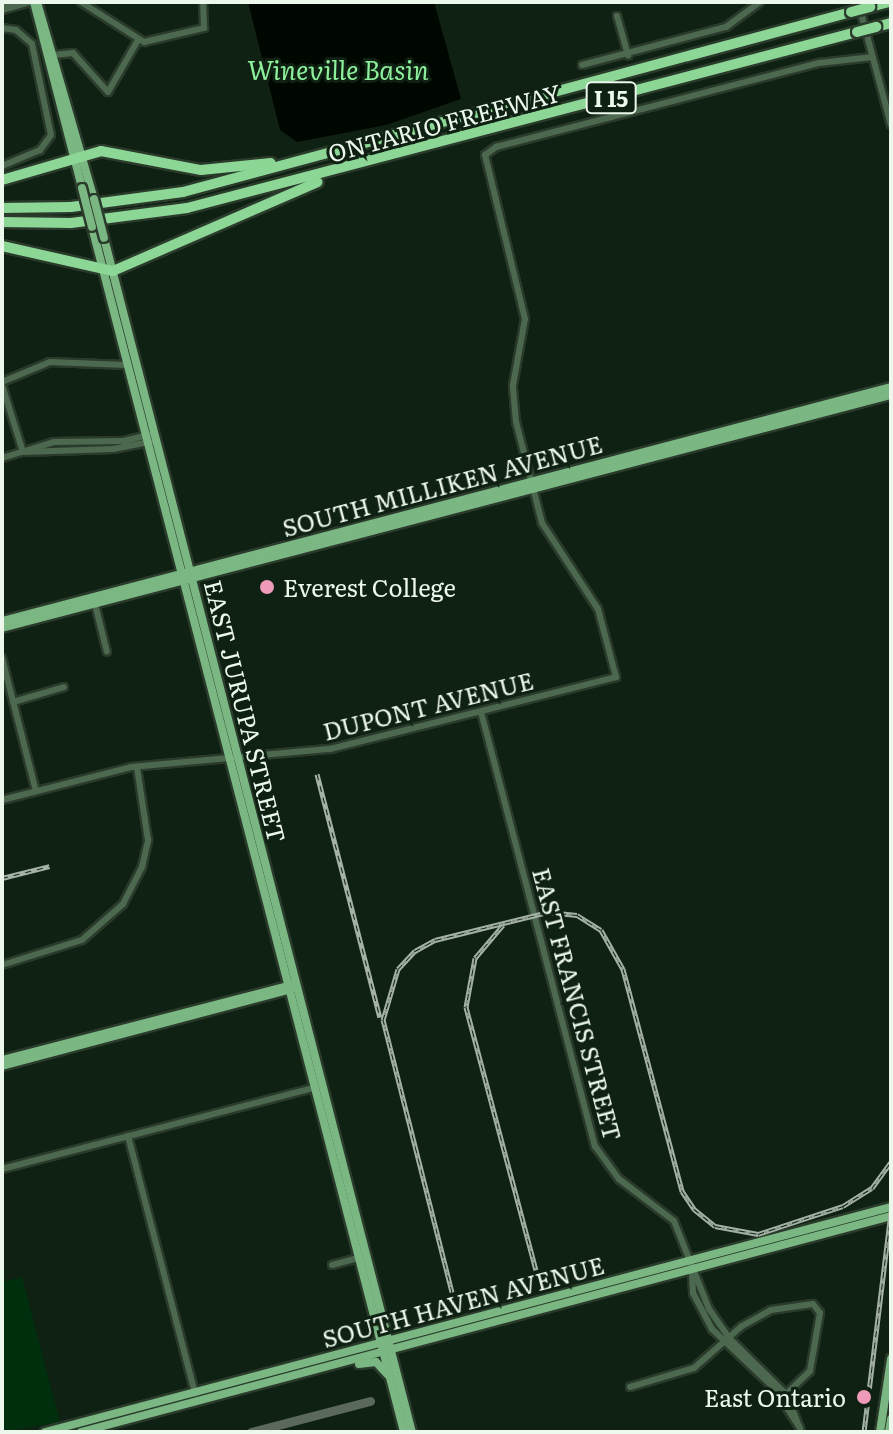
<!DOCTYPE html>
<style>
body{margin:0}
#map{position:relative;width:893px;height:1434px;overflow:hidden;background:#0f2112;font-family:Literata,serif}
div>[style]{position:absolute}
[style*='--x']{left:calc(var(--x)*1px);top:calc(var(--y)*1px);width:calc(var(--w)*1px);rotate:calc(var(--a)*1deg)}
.green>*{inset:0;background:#002f0d}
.water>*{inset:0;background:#000700}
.taxiway>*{height:9px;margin:-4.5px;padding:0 4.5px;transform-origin:4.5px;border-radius:4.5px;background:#5a695c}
.roads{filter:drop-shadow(2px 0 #2a3b2c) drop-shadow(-2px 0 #2a3b2c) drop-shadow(0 2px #2a3b2c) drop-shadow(0 -2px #2a3b2c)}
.minor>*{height:6px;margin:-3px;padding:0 3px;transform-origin:3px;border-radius:3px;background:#4c694f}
.major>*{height:8px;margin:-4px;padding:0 4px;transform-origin:4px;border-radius:4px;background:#7ab782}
.highway>*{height:10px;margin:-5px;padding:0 5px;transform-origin:5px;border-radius:5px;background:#8cd696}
.rail>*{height:5px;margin-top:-2.5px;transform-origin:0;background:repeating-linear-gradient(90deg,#0f2112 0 6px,#a4b1a5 0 12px);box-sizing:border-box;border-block:2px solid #a4b1a5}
.bridges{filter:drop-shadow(2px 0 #2a3b2c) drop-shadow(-2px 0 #2a3b2c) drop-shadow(0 2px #2a3b2c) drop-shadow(0 -2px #2a3b2c)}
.major-bridge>*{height:8px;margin:-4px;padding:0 4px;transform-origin:4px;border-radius:4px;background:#7ab782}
.highway-bridge>*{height:10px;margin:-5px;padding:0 5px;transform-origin:5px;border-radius:5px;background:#8cd696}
.dots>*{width:22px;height:22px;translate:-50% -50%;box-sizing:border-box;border:4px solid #0f2112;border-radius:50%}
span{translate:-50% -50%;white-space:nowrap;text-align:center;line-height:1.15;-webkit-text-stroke:6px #0f2112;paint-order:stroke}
.shield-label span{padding:2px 6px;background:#0f2112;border:2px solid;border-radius:6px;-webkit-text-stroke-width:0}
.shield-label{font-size:22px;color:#edf8ed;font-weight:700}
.street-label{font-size:24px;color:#edf8ed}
.poi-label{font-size:24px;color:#edf8ed}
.left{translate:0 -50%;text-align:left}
.right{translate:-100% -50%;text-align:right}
.water-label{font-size:26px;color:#8dee9b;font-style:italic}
.frame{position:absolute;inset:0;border:4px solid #edf8ed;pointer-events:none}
</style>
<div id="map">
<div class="green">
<div style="clip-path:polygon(22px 1277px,60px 1422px,2px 1432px,2px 1282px)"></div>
</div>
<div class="water">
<div style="clip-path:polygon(248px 2px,434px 2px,461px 99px,386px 125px,297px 142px,280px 130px)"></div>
</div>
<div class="taxiway">
<div style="--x:251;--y:1432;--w:123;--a:-14.6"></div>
</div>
<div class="roads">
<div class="minor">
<div style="--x:81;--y:2;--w:75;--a:32.4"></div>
<div style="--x:144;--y:42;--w:62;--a:-13.1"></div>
<div style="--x:204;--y:28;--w:26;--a:-92"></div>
<div style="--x:858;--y:2;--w:127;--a:75"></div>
<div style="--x:2;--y:4;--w:8;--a:-14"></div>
<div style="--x:2;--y:10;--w:29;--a:-16"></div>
<div style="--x:617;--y:16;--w:41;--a:74.2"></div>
<div style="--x:2;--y:28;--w:14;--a:8"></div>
<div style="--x:16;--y:30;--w:21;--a:41"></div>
<div style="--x:32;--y:44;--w:93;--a:78.2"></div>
<div style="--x:51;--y:135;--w:19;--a:126"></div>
<div style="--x:40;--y:150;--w:41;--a:157.2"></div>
<div style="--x:53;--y:55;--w:20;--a:-6"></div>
<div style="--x:73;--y:53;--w:52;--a:48.1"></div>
<div style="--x:108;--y:92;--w:60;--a:-60"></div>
<div style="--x:582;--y:65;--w:149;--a:-14.8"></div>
<div style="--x:726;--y:27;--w:42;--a:-36.3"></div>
<div style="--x:2;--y:382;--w:52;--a:-22.6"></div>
<div style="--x:50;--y:362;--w:76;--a:2.3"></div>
<div style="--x:2;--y:385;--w:70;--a:72.6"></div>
<div style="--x:23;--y:452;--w:90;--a:-1.9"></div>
<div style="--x:113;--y:449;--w:38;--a:-11"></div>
<div style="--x:2;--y:458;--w:54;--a:-17.1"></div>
<div style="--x:54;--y:442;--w:70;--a:-0.8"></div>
<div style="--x:124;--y:441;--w:30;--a:-14"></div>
<div style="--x:95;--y:604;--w:49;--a:76"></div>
<div style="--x:2;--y:658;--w:137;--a:75.7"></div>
<div style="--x:13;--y:702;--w:53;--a:-16.4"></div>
<div style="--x:481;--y:712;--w:449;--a:75.3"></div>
<div style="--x:595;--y:1146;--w:41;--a:54"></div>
<div style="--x:619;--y:1179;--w:69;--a:37.4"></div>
<div style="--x:674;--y:1221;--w:95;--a:68.3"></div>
<div style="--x:709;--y:1309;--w:35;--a:55"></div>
<div style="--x:729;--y:1338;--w:81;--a:44.5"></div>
<div style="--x:787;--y:1395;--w:40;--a:69"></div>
<div style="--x:2;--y:800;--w:133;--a:-14.3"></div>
<div style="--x:131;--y:767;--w:200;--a:-5.2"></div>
<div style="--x:330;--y:749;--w:295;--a:-14.1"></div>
<div style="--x:616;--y:677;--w:70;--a:-104.8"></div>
<div style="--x:598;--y:609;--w:103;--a:-123.1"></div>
<div style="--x:542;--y:523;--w:104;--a:-104.4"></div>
<div style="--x:516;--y:422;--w:37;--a:-95"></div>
<div style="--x:513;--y:385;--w:67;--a:-79.7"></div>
<div style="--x:525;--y:319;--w:169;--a:-103.7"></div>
<div style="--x:485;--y:155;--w:14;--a:-36"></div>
<div style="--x:496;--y:147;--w:334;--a:-14.6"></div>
<div style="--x:819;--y:63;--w:54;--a:-6.3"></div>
<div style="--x:2;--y:965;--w:84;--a:-17.4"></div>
<div style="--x:82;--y:940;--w:55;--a:-41.3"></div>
<div style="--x:123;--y:904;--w:42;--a:-62.8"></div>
<div style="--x:142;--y:867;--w:28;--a:-77"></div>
<div style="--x:148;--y:840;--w:74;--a:-98.6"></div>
<div style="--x:128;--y:1136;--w:266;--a:75.4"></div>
<div style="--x:2;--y:1169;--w:325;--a:-14.6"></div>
<div style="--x:332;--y:1265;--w:28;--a:-15"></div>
<div style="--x:692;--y:1273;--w:20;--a:87"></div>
<div style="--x:693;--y:1293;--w:41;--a:62.2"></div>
<div style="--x:712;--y:1329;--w:84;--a:43.6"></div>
<div style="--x:773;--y:1387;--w:49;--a:56.6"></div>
<div style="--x:630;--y:1387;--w:67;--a:-16.5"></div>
<div style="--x:694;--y:1368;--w:64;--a:-41.2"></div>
<div style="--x:742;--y:1326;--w:33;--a:-29"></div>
<div style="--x:771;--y:1310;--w:42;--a:-8.1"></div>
<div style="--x:813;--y:1304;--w:11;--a:52"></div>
<div style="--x:820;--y:1313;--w:59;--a:99.8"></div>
<div style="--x:810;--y:1371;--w:39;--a:136"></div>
</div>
<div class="major">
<div style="--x:34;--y:2;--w:192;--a:75.5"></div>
<div style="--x:37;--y:2;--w:205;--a:73.9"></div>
<div style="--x:92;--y:227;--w:1245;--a:75.48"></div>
<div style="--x:104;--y:238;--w:1233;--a:75.54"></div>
<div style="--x:2;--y:621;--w:919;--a:-14.75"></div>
<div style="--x:2;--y:628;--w:919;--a:-14.69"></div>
<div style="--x:2;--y:1060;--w:300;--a:-14.5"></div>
<div style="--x:2;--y:1066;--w:300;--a:-14.9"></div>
<div style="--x:359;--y:1364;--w:17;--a:-7"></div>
<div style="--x:376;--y:1362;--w:18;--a:47"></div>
<div style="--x:45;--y:1432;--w:875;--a:-14.89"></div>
<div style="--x:81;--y:1432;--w:838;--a:-14.93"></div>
<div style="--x:880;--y:1432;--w:74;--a:-81.4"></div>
<div style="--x:889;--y:1432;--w:13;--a:-81"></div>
</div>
<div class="highway">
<div style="--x:870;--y:7;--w:20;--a:-15"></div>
<div style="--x:876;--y:27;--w:16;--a:-15"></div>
<div style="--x:2;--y:180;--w:103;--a:-16.3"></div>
<div style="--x:101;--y:151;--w:102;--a:10.8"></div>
<div style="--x:201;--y:170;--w:70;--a:-5.7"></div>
<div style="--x:2;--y:208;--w:69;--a:-0.8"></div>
<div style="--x:71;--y:207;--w:113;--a:-7.6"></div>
<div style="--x:183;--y:192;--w:692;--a:-15.08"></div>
<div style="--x:2;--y:222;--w:69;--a:0.8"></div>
<div style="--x:71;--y:223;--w:117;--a:-7.4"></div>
<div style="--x:187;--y:208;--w:693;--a:-14.72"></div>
<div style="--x:2;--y:246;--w:114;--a:12.7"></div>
<div style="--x:113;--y:271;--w:223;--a:-23.5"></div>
</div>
</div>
<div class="rail">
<div style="--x:317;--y:774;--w:251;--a:75.5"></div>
<div style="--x:2;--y:878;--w:49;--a:-14"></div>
<div style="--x:503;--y:925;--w:43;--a:130.3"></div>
<div style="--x:475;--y:958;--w:50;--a:100.4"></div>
<div style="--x:466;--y:1007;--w:272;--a:75.1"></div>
<div style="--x:452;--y:1292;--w:281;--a:-104.2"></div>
<div style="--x:383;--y:1020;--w:53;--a:-73.6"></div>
<div style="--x:398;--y:969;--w:25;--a:-47"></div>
<div style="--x:415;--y:951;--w:23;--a:-29"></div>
<div style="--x:435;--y:940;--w:116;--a:-13.9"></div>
<div style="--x:548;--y:912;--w:29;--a:6"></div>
<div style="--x:577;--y:915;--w:28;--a:32"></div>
<div style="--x:601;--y:930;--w:45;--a:60.6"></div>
<div style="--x:623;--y:969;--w:230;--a:75.1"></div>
<div style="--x:682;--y:1191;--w:22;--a:56"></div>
<div style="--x:694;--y:1209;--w:27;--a:39"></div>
<div style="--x:715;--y:1226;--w:44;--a:10.5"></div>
<div style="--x:758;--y:1234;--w:89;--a:-18.2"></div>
<div style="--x:843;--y:1206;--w:34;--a:-32"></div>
<div style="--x:872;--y:1188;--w:32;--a:-54"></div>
<div style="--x:864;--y:1432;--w:222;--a:-83"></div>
</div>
<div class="bridges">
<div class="major-bridge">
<div style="--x:82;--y:188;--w:40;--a:75.6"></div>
<div style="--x:94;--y:199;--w:40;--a:75.6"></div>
</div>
<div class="highway-bridge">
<div style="--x:851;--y:12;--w:20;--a:-15"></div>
<div style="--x:857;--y:32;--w:20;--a:-15"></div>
</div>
</div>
<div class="dots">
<div style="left:267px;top:587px;background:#ef9ab8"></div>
<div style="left:864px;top:1397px;background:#ef9ab8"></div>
</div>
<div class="shield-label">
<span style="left:611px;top:98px">I 15</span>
</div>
<div class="street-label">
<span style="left:444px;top:122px;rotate:-15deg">ONTARIO FREEWAY</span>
<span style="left:442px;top:485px;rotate:-15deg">SOUTH MILLIKEN AVENUE</span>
<span style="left:428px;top:705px;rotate:-14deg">DUPONT AVENUE</span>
<span style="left:246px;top:711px;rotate:76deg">EAST JURUPA STREET</span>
<span style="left:578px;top:1004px;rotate:75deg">EAST FRANCIS STREET</span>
<span style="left:463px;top:1301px;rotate:-15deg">SOUTH HAVEN AVENUE</span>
</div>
<div class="poi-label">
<span class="left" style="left:283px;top:587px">Everest College</span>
<span class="right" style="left:846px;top:1397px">East Ontario</span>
</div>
<div class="water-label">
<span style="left:338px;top:69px">Wineville Basin</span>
</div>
<div class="frame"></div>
</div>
